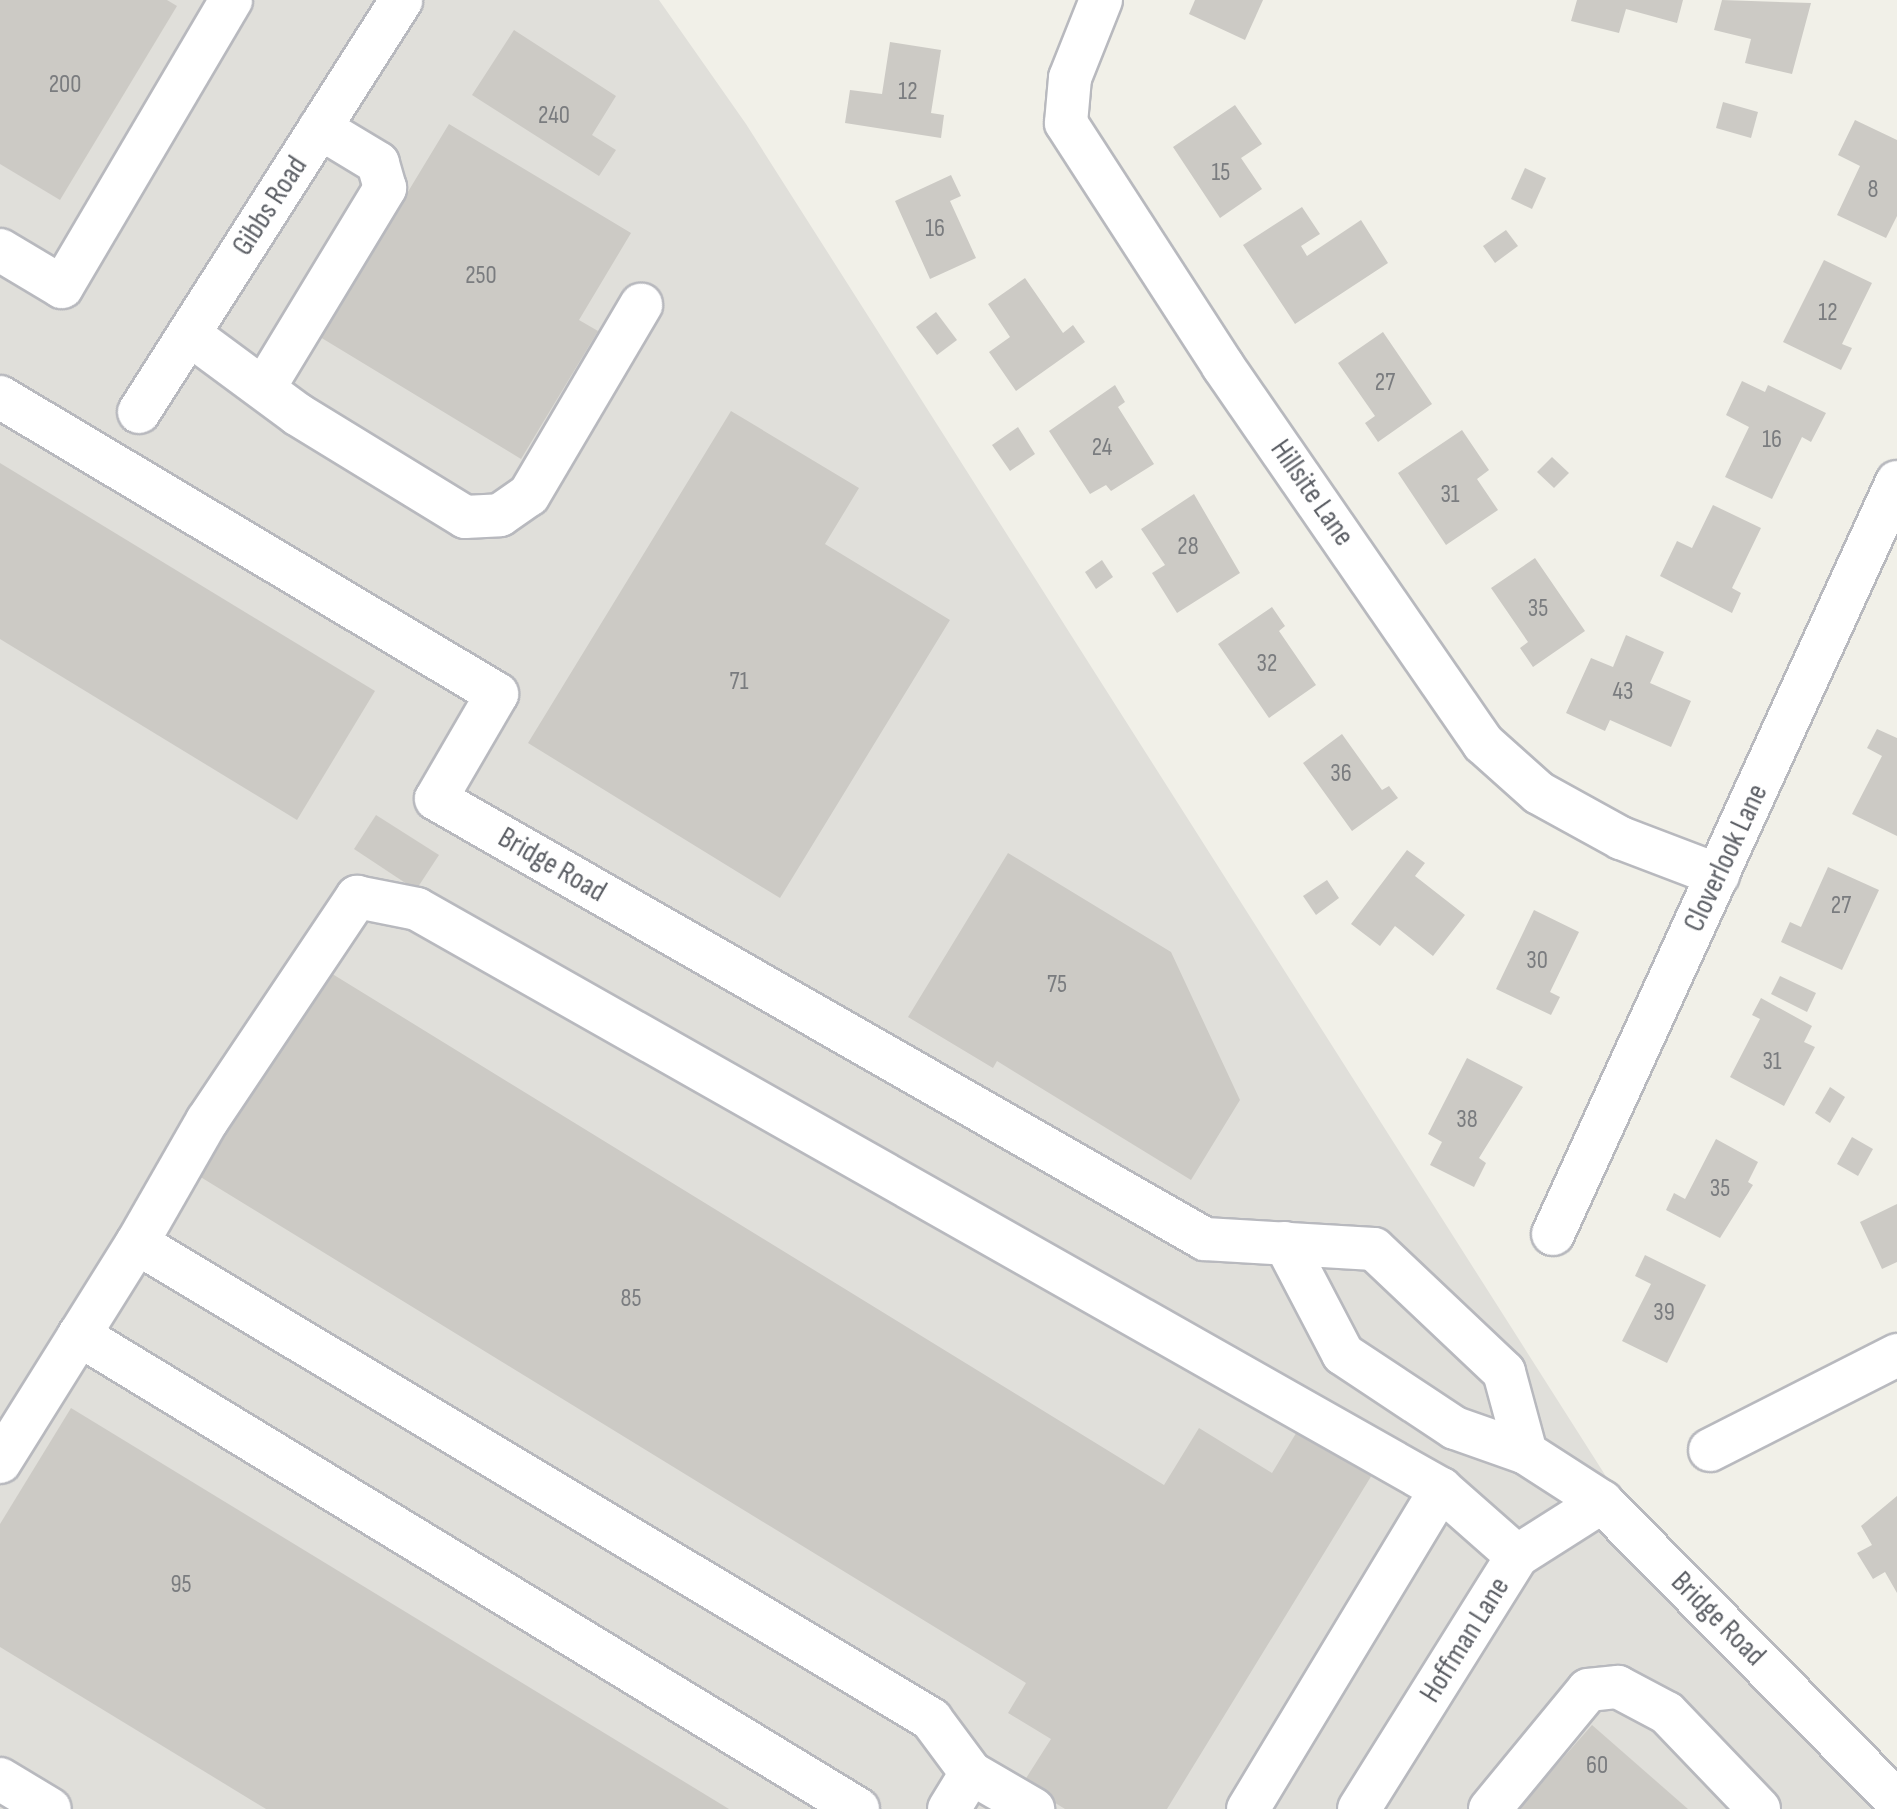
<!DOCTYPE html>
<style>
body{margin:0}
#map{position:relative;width:1897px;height:1809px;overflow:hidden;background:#f1f0e8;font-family:"Sofia Sans Condensed",sans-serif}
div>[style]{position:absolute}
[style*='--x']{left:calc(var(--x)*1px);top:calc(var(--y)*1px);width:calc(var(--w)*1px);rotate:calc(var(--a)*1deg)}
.industrial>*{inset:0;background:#e0dfda}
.building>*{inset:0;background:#cccac5}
.roads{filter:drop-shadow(2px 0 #b8b9be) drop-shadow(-2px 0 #b8b9be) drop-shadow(0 2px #b8b9be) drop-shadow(0 -2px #b8b9be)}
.minor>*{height:42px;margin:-21px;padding:0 21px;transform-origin:21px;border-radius:21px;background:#fff}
span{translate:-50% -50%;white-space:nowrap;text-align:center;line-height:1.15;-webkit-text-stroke:8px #fff;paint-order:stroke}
.number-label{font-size:25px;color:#7a7c7f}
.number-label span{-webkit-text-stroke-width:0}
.street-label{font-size:30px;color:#5f6268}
</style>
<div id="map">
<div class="industrial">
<div style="clip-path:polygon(0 0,659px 0,746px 124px,1621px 1500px,1897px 1809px,0 1809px)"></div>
</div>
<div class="building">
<div style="clip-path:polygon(0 0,167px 0,177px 6px,60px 200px,0 164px)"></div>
<div style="clip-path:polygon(1195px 0,1263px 0,1245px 40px,1189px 14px)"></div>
<div style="clip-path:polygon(1577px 0,1683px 0,1677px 23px,1626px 9px,1619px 33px,1571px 21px)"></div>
<div style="clip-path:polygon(1722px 0,1811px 3px,1792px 74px,1745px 63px,1751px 39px,1714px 30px)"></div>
<div style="clip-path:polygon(514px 30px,616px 96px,592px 135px,616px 150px,599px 176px,472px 95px)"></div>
<div style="clip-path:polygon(890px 42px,941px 50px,931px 113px,944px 115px,941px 138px,845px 123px,850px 90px,882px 94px)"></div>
<div style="clip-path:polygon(1723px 102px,1758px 112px,1751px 138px,1716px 128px)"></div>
<div style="clip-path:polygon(1235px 105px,1262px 144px,1241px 158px,1262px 189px,1220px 218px,1173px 147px)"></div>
<div style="clip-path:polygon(1855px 120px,1897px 140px,1897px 216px,1886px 238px,1837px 215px,1860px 166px,1838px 155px)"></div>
<div style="clip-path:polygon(449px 124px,631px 233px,579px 320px,598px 331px,521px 459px,320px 337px)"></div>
<div style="clip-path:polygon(1525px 168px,1546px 178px,1532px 209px,1511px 199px)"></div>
<div style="clip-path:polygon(951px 175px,961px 196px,950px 201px,976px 258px,930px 279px,895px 201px)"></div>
<div style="clip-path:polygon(1302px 207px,1320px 234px,1301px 246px,1307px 256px,1361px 220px,1388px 263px,1295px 324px,1243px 245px)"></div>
<div style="clip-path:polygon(1506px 230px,1518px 246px,1495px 263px,1483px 246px)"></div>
<div style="clip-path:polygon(1824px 260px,1872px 283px,1842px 344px,1852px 348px,1841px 370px,1783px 342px)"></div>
<div style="clip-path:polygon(1025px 278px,1063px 333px,1073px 325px,1085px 342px,1016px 391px,989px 352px,1010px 337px,988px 304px)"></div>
<div style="clip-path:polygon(936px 312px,957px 340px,937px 355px,916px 327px)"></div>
<div style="clip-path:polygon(1383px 332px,1432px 404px,1378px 442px,1365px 423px,1375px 416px,1338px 363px)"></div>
<div style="clip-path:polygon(1742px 381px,1765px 392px,1768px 385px,1826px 413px,1811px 442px,1802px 437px,1772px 499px,1725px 477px,1749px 427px,1726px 415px)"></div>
<div style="clip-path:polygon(1115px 385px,1125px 402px,1118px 407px,1154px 464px,1111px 491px,1106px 485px,1090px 494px,1049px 431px)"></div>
<div style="clip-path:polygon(731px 411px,859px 488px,825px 544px,950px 620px,780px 898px,528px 743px)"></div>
<div style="clip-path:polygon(1018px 427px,1035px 454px,1010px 471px,992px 445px)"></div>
<div style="clip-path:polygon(1462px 430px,1489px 470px,1477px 479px,1498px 510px,1446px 545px,1398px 473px)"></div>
<div style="clip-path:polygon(1552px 457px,1569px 473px,1554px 488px,1537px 472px)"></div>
<div style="clip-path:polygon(0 463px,375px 691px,297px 820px,0 639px)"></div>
<div style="clip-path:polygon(1194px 494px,1240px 573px,1177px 613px,1152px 573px,1165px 565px,1141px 529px)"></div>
<div style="clip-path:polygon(1713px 505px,1761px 528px,1732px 588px,1741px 593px,1732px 613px,1660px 576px,1677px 541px,1692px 548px)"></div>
<div style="clip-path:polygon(1535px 558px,1585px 631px,1533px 667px,1520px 648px,1528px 642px,1491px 588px)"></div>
<div style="clip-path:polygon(1102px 560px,1113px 577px,1096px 589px,1085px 572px)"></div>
<div style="clip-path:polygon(1272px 607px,1285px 626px,1279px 631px,1316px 685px,1269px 718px,1218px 644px)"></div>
<div style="clip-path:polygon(1626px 635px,1664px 652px,1650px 683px,1691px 701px,1671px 747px,1610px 720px,1605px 731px,1566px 713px,1591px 658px,1613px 667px)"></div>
<div style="clip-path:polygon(1877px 729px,1897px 738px,1897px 836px,1852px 814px,1882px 756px,1867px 748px)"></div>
<div style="clip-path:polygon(1342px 734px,1382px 790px,1389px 786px,1398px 798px,1352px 831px,1303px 763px)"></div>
<div style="clip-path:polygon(376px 815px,439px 855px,416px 890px,354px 849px)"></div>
<div style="clip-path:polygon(1407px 850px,1425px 863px,1415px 876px,1465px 915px,1433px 956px,1395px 926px,1380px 946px,1351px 924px)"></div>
<div style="clip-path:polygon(1008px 853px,1171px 952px,1240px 1100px,1191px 1180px,997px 1061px,993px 1068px,908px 1017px)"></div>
<div style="clip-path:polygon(1828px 867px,1879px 890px,1842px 970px,1781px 942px,1790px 922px,1801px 927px)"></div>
<div style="clip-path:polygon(1327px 880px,1339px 898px,1316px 915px,1303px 896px)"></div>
<div style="clip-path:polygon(1534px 910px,1579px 932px,1550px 992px,1560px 997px,1551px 1015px,1496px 989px)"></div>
<div style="clip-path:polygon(321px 967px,1164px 1485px,1199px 1428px,1272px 1473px,1301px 1425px,1375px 1470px,1167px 1809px,1065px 1809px,1023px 1783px,1051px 1739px,1008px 1713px,1026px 1683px,194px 1173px)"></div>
<div style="clip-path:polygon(1780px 976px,1816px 993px,1807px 1012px,1771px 994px)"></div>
<div style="clip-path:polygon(1761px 998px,1812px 1026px,1804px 1042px,1815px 1047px,1784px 1106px,1730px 1077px,1760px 1019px,1752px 1015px)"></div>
<div style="clip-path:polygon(1467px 1058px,1523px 1087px,1479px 1158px,1486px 1163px,1474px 1187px,1430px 1165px,1442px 1142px,1428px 1134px)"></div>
<div style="clip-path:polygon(1830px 1087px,1845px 1097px,1830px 1123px,1815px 1113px)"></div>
<div style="clip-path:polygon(1852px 1137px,1873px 1149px,1858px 1176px,1837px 1164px)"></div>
<div style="clip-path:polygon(1716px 1139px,1758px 1162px,1748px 1182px,1753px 1185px,1720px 1238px,1666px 1210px,1674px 1193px,1685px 1199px)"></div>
<div style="clip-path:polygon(1897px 1204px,1897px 1262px,1882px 1269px,1860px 1222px)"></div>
<div style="clip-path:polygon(1645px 1255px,1706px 1285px,1667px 1363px,1622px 1341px,1651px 1284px,1635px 1276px)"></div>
<div style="clip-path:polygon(71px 1408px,729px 1809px,266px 1809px,0 1647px,0 1524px)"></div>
<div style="clip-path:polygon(1897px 1496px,1897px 1593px,1885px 1572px,1873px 1579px,1857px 1553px,1872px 1545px,1861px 1526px)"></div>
<div style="clip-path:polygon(1592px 1725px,1688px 1809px,1518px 1809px)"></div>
</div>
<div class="roads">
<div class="minor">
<div style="--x:1101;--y:0;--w:84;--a:111.7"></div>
<div style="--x:1070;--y:78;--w:45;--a:95.1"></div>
<div style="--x:1066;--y:123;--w:289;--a:57.1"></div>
<div style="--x:1223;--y:366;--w:458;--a:55.4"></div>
<div style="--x:1483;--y:743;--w:75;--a:41.8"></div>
<div style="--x:1539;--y:793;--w:94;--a:28.8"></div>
<div style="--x:1621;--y:838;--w:104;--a:20.9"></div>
<div style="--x:0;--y:250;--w:72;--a:30.8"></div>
<div style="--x:62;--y:287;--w:333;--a:-59.5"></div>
<div style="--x:189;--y:334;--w:134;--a:36.5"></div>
<div style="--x:297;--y:414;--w:197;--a:31.5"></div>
<div style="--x:465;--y:517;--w:35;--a:-3"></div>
<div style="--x:500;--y:515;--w:35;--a:-35"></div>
<div style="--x:529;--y:495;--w:221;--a:-59.5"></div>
<div style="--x:264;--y:388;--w:234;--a:-58.8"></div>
<div style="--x:385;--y:188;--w:26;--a:-106"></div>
<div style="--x:378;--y:163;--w:68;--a:-148.9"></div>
<div style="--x:0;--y:397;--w:579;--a:30.86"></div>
<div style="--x:497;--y:694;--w:121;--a:120.2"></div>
<div style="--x:436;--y:799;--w:886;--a:29.78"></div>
<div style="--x:1205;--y:1239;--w:169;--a:3.4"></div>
<div style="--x:1374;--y:1249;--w:179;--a:43.4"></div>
<div style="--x:1504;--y:1372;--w:84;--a:74.8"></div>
<div style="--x:139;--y:412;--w:488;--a:-57.5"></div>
<div style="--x:1553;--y:1234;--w:827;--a:-65.42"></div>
<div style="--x:137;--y:1243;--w:141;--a:-60.2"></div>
<div style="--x:207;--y:1121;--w:270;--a:-56.2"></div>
<div style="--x:357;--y:897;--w:61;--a:11.3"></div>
<div style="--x:417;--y:909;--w:1177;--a:29.53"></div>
<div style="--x:1441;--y:1489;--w:101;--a:41.4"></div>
<div style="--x:1285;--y:1243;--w:125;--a:62.4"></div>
<div style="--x:1343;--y:1354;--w:134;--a:33.5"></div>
<div style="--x:1455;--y:1428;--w:75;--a:19.4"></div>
<div style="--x:1526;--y:1453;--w:90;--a:32.8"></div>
<div style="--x:1602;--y:1502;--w:420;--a:45.4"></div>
<div style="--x:79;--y:1335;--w:912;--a:31.32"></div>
<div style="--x:1710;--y:1450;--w:210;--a:-26.9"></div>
<div style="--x:0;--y:1462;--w:258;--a:-58"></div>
<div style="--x:137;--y:1243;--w:926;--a:30.94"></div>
<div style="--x:931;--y:1719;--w:67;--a:53.5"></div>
<div style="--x:971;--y:1773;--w:72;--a:30.1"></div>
<div style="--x:0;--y:1779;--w:58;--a:31"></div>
<div style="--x:949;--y:1809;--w:42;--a:-58.6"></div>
<div style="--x:1248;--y:1809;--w:374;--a:-58.9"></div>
<div style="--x:1359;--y:1809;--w:298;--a:-58"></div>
<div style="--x:1517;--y:1556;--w:101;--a:-32.4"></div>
<div style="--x:1490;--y:1809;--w:154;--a:-50.5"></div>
<div style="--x:1588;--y:1690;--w:30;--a:-6"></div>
<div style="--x:1618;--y:1687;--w:55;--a:28"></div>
<div style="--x:1667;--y:1713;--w:133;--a:46.2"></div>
</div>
</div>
<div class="number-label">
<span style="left:65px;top:85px">200</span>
<span style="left:908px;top:92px">12</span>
<span style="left:554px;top:116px">240</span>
<span style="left:1221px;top:173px">15</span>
<span style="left:1873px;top:190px">8</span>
<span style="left:935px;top:229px">16</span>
<span style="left:481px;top:276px">250</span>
<span style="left:1828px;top:313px">12</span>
<span style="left:1385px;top:383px">27</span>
<span style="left:1772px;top:440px">16</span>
<span style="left:1102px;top:448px">24</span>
<span style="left:1450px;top:495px">31</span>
<span style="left:1188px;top:547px">28</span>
<span style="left:1538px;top:609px">35</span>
<span style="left:1267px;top:664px">32</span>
<span style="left:739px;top:682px">71</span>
<span style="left:1623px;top:692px">43</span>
<span style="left:1341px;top:774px">36</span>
<span style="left:1841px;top:906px">27</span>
<span style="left:1537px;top:961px">30</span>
<span style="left:1057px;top:985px">75</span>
<span style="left:1772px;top:1062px">31</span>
<span style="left:1467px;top:1120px">38</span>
<span style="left:1720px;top:1189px">35</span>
<span style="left:631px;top:1299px">85</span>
<span style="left:1664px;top:1313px">39</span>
<span style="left:181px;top:1585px">95</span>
<span style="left:1597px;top:1766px">60</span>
</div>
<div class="street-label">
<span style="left:270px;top:206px;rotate:-57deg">Gibbs Road</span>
<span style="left:1312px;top:493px;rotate:55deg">Hillsite Lane</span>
<span style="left:1726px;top:858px;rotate:-65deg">Cloverlook Lane</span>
<span style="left:552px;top:865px;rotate:30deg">Bridge Road</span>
<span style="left:1718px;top:1619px;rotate:45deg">Bridge Road</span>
<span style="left:1465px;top:1640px;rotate:-58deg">Hoffman Lane</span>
</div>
</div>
